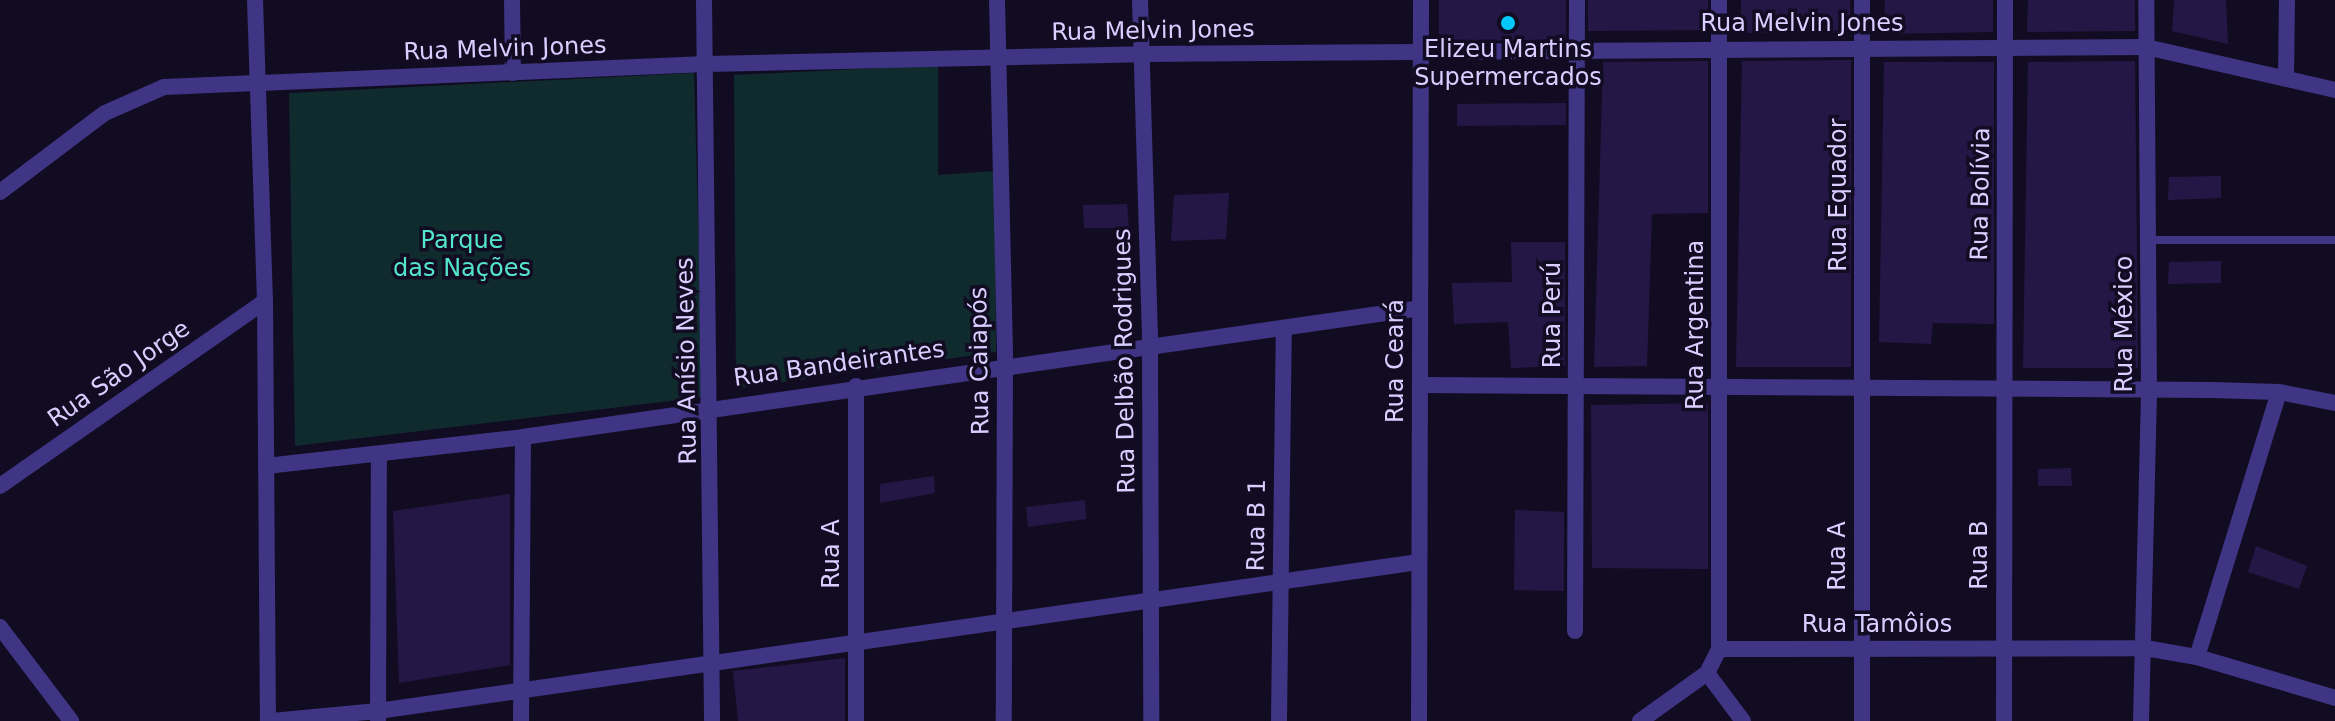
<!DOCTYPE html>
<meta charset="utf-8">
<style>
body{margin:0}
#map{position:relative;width:2335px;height:721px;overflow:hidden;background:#120c23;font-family:"DejaVu Sans",sans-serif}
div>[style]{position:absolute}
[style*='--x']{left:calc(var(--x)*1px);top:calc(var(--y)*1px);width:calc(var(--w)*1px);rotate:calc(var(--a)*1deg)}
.green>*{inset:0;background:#0f2b2d}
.building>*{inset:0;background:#251745}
.service>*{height:8px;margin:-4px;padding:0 4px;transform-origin:4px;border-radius:4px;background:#3f3584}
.minor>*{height:16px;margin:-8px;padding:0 8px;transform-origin:8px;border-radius:8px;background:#3f3584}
.dots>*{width:22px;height:22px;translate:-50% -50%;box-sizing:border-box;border:4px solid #120c23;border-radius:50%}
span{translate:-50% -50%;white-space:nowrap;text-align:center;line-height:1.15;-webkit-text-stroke:7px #120c23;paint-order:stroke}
.street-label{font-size:24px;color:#d8ceff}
.poi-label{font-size:24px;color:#d8ceff}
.park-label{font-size:24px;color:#54e5cf}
</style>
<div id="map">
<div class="green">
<div style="clip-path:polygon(938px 65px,938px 175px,995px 171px,996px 352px,736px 389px,734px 75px)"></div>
<div style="clip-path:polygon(694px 73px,703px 397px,295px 446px,289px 93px)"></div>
</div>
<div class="building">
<div style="clip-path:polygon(1439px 0,1566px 0,1566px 40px,1439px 41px)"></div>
<div style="clip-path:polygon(1588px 0,1708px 0,1708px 30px,1588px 31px)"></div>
<div style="clip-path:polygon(1741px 0,1850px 0,1851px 33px,1741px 33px)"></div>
<div style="clip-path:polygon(1885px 0,1993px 0,1993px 32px,1884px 34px)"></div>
<div style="clip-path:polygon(2028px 0,2135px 0,2135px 31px,2027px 32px)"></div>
<div style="clip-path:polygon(2174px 0,2226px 0,2228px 44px,2172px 31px)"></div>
<div style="clip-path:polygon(1851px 60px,1851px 367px,1736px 367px,1742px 61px)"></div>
<div style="clip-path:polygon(1708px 61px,1708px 213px,1652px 214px,1647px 366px,1594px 367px,1603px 62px)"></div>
<div style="clip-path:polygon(2135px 61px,2138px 368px,2023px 368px,2028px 62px)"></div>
<div style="clip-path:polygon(1884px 62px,1994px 62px,1994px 324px,1933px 323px,1931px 344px,1879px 342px)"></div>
<div style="clip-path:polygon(1566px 103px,1566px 125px,1457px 126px,1457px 104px)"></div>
<div style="clip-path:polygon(2221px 176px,2221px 198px,2168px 200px,2169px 177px)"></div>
<div style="clip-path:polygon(1229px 193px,1226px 239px,1171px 241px,1174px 195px)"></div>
<div style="clip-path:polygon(1127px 204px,1129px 228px,1084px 228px,1083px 205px)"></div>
<div style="clip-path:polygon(1511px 242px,1565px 242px,1565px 366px,1511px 368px,1508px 322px,1454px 324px,1452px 283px,1512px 282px)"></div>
<div style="clip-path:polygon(2221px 261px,2221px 283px,2168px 284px,2169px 262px)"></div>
<div style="clip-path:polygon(1708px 403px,1708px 569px,1592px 568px,1591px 405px)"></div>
<div style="clip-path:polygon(2071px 468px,2072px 486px,2038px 486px,2038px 469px)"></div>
<div style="clip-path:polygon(934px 476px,935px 493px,880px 503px,880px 484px)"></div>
<div style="clip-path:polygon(510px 494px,510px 665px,399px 683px,393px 511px)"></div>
<div style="clip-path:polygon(1085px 500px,1086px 519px,1028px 527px,1026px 507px)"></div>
<div style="clip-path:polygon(1515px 510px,1564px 512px,1564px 591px,1514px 590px)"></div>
<div style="clip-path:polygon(2256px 546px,2307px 566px,2299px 589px,2248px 572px)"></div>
<div style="clip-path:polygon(845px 658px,845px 721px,738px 721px,733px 671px)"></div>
</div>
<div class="service">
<div style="--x:2150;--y:240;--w:185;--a:0"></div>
</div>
<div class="minor">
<div style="--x:255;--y:0;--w:301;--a:88.1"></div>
<div style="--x:265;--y:301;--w:420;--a:89.6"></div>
<div style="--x:512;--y:0;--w:73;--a:89.2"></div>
<div style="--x:704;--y:0;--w:721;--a:89.36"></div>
<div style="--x:997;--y:0;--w:365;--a:88.7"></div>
<div style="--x:1005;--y:365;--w:356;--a:90.2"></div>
<div style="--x:1140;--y:0;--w:345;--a:88.3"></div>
<div style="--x:1150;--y:345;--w:376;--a:89.8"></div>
<div style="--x:1719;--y:0;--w:649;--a:90"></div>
<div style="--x:2286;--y:79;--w:79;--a:-89.3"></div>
<div style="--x:0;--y:192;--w:131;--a:-37"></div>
<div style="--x:105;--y:113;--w:64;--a:-23.8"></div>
<div style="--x:164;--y:87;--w:543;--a:-2.43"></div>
<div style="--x:707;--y:64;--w:435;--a:-1.3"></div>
<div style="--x:1142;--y:54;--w:1004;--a:-0.4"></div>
<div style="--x:2146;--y:47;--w:194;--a:12.8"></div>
<div style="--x:1421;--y:385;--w:791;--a:0.36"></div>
<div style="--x:2212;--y:390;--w:67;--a:1.7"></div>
<div style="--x:2279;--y:392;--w:57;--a:11.1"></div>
<div style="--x:856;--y:386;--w:335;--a:90"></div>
<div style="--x:266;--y:466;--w:259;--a:-6.4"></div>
<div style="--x:523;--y:437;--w:906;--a:-8.18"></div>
<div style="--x:0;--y:486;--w:323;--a:-34.9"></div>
<div style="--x:0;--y:627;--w:118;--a:52.9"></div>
<div style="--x:1575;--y:631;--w:631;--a:-89.82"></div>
<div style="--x:2197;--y:657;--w:277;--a:-72.8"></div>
<div style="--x:1707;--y:673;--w:60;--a:53.1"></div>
<div style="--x:378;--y:719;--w:263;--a:-89.8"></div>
<div style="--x:272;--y:721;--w:106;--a:-5.4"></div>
<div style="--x:378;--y:711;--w:1051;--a:-8.15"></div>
<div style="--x:521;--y:721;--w:284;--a:-89.6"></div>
<div style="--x:1279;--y:721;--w:392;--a:-89.3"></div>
<div style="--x:1419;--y:721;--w:721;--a:-89.84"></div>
<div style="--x:1640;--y:721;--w:82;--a:-35.6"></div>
<div style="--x:1707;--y:673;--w:27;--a:-63"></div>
<div style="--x:1719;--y:649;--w:426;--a:-0.1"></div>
<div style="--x:2145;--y:648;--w:53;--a:9.8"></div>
<div style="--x:2197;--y:657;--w:144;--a:16.5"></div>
<div style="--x:1862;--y:721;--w:721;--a:-90"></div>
<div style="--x:2004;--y:721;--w:721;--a:-89.92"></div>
<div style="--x:2141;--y:721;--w:330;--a:-88.6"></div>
<div style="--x:2149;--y:391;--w:391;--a:-90.4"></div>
</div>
<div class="dots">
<div style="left:1508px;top:23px;background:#00c8f9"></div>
</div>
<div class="street-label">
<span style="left:1802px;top:24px">Rua Melvin Jones</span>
<span style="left:1153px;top:31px;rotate:-1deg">Rua Melvin Jones</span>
<span style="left:505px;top:49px;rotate:-2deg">Rua Melvin Jones</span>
<span style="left:1981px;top:194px;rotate:-89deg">Rua Bolívia</span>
<span style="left:1839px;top:195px;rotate:-90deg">Rua Equador</span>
<span style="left:1553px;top:315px;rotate:-90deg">Rua Perú</span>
<span style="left:2125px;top:324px;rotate:-90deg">Rua México</span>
<span style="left:1696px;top:325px;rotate:-90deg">Rua Argentina</span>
<span style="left:687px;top:361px;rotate:-91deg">Rua Anísio Neves</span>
<span style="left:980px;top:361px;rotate:-91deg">Rua Caiapós</span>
<span style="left:1125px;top:361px;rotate:-91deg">Rua Delbão Rodrigues</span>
<span style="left:1396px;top:361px;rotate:-90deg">Rua Ceará</span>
<span style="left:839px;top:364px;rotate:-8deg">Rua Bandeirantes</span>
<span style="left:119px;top:374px;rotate:-35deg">Rua São Jorge</span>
<span style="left:1257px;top:525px;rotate:-89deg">Rua B 1</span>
<span style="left:832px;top:554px;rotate:-90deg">Rua A</span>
<span style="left:1980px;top:555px;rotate:-90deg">Rua B</span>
<span style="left:1838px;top:556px;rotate:-90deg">Rua A</span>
<span style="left:1877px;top:625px">Rua Tamôios</span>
</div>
<div class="poi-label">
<span style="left:1508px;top:64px">Elizeu Martins<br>Supermercados</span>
</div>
<div class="park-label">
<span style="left:462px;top:255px">Parque<br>das Nações</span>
</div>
</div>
